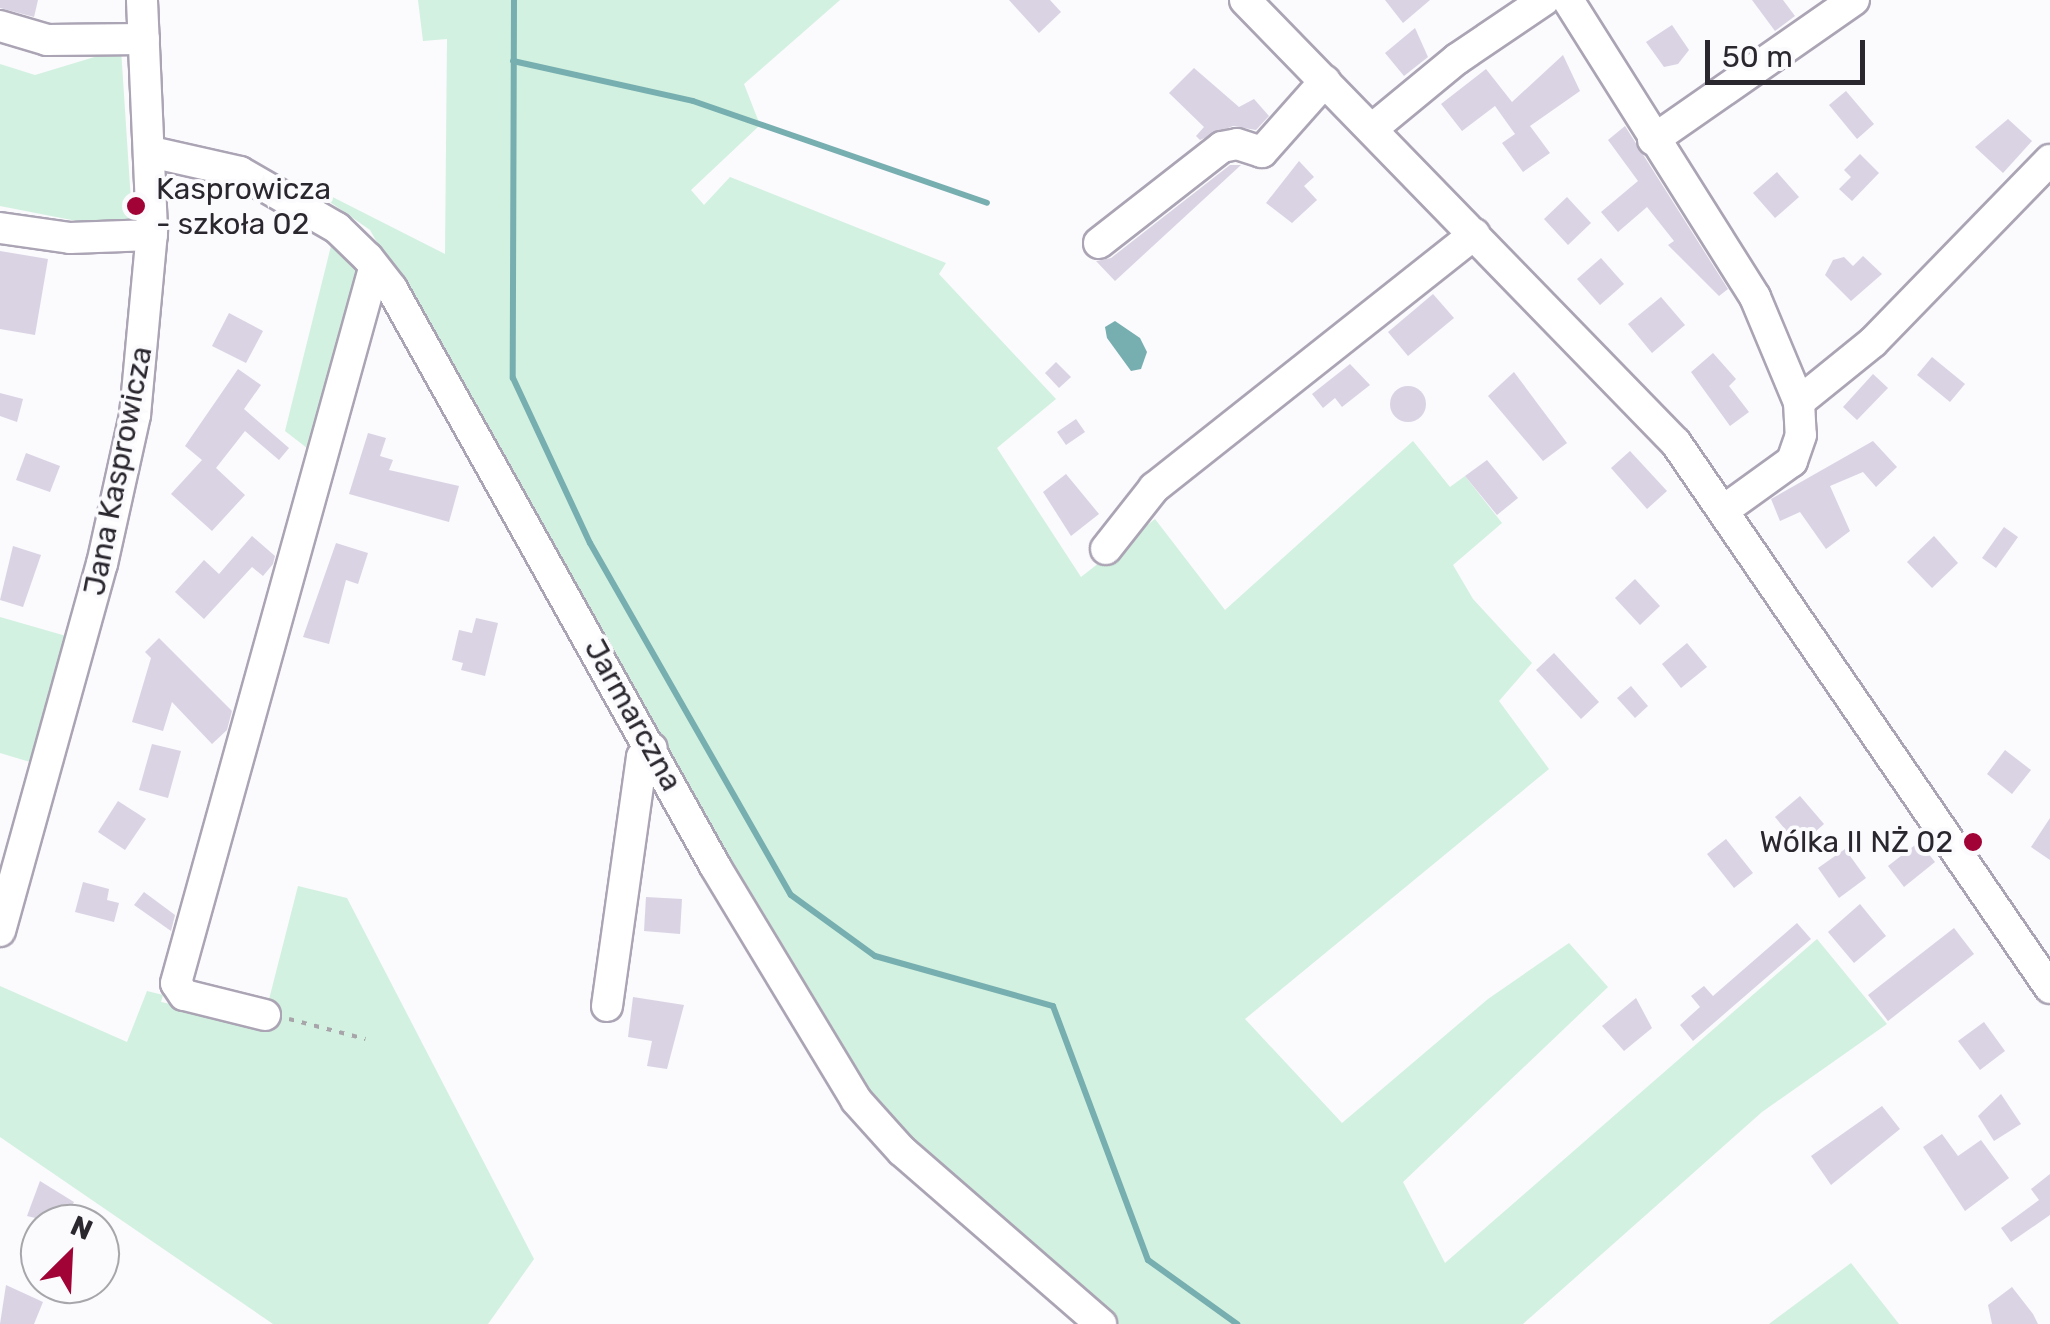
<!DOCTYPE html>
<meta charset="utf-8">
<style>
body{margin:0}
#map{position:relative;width:2050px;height:1324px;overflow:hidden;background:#fbfafd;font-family:Rubik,sans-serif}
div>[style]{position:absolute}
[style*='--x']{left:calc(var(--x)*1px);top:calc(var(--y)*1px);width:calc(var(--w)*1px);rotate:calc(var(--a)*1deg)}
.green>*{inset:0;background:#d2f1e0}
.water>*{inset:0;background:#77aeb0}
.stream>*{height:6px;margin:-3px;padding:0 3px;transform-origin:3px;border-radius:3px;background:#77aeb0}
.building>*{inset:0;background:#dad3e4}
.round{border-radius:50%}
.path>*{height:4px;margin-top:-2px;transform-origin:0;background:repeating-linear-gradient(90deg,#a7a5aa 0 5px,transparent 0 13px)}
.roads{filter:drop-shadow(2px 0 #aba4b4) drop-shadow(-2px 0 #aba4b4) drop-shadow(0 2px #aba4b4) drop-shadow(0 -2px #aba4b4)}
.minor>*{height:30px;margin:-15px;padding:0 15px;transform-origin:15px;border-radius:15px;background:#fff}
.dots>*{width:28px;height:28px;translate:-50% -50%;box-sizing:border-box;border:5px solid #fbfafd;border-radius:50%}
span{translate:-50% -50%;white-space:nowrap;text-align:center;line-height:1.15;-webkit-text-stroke:8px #fbfafd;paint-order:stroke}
.poi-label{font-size:30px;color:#2a272e}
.left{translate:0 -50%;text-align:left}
.right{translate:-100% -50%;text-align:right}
.street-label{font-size:30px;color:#2a272e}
.north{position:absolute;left:20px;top:1204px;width:100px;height:100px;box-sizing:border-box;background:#fbfafd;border:2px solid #a7a6aa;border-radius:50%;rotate:24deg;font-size:28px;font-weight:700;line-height:40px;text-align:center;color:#2a272e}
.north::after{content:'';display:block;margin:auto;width:35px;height:45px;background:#a20336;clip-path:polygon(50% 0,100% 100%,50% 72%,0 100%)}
.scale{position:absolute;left:1705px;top:40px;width:160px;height:45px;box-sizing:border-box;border:5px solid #2a272e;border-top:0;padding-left:12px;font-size:30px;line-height:35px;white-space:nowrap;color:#2a272e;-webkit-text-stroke:8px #fbfafd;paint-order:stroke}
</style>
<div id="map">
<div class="green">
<div style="clip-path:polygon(418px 0,840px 0,744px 84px,760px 125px,691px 190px,704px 205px,730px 177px,946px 263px,939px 274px,1056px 399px,997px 448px,1081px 577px,1155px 519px,1225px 610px,1413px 441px,1450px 487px,1465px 476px,1502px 523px,1453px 565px,1473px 599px,1532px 663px,1499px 701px,1549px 769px,1245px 1019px,1342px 1123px,1488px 999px,1569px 943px,1608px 987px,1403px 1182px,1445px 1263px,1817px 939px,1887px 1024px,1762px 1112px,1523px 1324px,1119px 1324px,855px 1084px,370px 230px,297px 179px,445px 254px,447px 39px,423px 41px)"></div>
<div style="clip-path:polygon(121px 49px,133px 232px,0 206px,0 64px,35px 75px)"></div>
<div style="clip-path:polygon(334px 234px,364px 267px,316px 455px,285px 431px)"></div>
<div style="clip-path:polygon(0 617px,66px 636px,30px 762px,0 753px)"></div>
<div style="clip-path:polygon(298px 886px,347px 898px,534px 1259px,488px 1324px,273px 1324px,0 1137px,0 986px,127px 1042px,147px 991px,163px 995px,161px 1002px,263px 1023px)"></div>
<div style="clip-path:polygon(1851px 1263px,1899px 1324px,1769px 1324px)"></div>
</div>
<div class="water">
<div style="clip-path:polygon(1115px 321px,1140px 338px,1147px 352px,1141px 369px,1131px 371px,1107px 338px,1105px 327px)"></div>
</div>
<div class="stream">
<div style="--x:514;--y:0;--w:378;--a:90.2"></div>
<div style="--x:513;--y:378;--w:182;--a:65"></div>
<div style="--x:590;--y:543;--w:405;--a:60.3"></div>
<div style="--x:791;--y:895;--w:104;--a:36"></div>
<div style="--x:875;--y:956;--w:185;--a:15.7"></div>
<div style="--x:1053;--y:1006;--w:271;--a:69.5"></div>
<div style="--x:1148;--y:1260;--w:110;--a:35.7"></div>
<div style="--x:513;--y:61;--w:184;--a:12.5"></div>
<div style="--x:693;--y:101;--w:311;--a:19.1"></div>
</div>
<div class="building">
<div style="clip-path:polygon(0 0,38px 0,34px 17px,0 8px)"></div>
<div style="clip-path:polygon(1009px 0,1050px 0,1061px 12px,1039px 33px)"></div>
<div style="clip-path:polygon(1385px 0,1430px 0,1403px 23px)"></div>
<div style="clip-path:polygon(1752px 0,1783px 0,1795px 16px,1775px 31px)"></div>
<div style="clip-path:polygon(1672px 25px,1689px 50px,1678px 64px,1664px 67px,1646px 42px)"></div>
<div style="clip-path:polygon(1415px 28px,1428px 57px,1404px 76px,1385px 53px)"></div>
<div style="clip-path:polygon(1563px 55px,1580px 91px,1530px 126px,1550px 153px,1523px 172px,1502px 143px,1515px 134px,1495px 106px,1462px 131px,1441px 104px,1486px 69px,1512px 102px)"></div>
<div style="clip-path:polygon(1194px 68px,1239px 107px,1254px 99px,1269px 116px,1256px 130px,1233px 126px,1200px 140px,1196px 136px,1204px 127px,1169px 93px)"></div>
<div style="clip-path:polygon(1846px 91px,1874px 124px,1857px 139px,1829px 105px)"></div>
<div style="clip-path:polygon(2008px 119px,2032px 141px,2003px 173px,1975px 147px)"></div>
<div style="clip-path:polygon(1625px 126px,1728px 289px,1719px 296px,1668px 245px,1674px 241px,1647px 207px,1618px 232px,1601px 212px,1638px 181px,1608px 140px)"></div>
<div style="clip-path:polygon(1860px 154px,1879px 173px,1852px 201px,1839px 189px,1851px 177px,1844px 170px)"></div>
<div style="clip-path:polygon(1299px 161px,1314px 177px,1304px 186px,1317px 200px,1292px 223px,1266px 203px)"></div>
<div style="clip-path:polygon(1230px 165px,1241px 165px,1115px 281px,1096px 261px,1111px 258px)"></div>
<div style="clip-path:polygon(1777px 172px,1799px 197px,1775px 218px,1753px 193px)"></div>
<div style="clip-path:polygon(1567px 197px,1591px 223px,1568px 245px,1544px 219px)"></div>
<div style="clip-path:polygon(0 251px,48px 259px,35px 335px,0 329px)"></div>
<div style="clip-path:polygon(1863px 256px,1882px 274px,1851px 301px,1825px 275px,1833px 260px,1844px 257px,1853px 266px)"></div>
<div style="clip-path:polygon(1601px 258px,1624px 284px,1600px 305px,1577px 279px)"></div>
<div style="clip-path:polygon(1433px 294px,1454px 318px,1408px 356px,1388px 332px)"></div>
<div style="clip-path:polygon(1661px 297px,1685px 325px,1652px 353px,1628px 324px)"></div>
<div style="clip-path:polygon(229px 313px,263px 331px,246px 363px,212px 346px)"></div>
<div style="clip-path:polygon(1713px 353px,1736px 379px,1729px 386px,1749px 412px,1730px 426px,1691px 372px)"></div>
<div style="clip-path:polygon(1932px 357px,1965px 384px,1950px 402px,1917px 375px)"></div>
<div style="clip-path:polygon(1056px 362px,1071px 377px,1059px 388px,1045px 373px)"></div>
<div style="clip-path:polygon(1350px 364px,1370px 385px,1342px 407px,1335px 398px,1323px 408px,1312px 394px)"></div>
<div style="clip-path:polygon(238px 369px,261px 385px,244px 409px,289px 448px,279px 460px,245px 431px,216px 468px,245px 495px,212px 531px,171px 494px,202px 460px,185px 446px)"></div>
<div style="clip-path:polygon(1514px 372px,1567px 443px,1543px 461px,1488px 396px)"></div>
<div style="clip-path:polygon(1873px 374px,1888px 388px,1857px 420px,1843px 407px)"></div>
<div class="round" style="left:1390px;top:386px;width:36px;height:36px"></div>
<div style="clip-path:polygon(0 393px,23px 399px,17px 422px,0 416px)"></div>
<div style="clip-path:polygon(1076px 419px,1085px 432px,1066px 445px,1057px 432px)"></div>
<div style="clip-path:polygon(368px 433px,386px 438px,380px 456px,393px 460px,389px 470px,459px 486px,449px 522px,349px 494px)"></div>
<div style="clip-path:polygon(1873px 441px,1897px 467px,1876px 487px,1863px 472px,1830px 486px,1850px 531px,1826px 549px,1800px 512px,1780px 521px,1771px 499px)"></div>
<div style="clip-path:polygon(1630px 451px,1667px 491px,1647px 509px,1611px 468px)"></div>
<div style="clip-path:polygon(26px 453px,60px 466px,50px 492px,16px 480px)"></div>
<div style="clip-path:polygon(1487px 460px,1518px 498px,1497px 515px,1465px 476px)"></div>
<div style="clip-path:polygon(1066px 474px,1099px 514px,1071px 536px,1043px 492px)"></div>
<div style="clip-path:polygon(2004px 527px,2018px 537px,1996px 568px,1982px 558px)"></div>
<div style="clip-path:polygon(252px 536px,275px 556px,273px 564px,263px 576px,252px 567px,204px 619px,175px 592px,204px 560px,219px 574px)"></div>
<div style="clip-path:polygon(1934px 536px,1958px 563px,1932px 588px,1907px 562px)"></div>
<div style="clip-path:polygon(336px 543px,368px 553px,358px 584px,346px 580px,329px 644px,303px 637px)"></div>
<div style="clip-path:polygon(13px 546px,41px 555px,23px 607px,0 600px)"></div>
<div style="clip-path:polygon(1635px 579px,1660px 606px,1640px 625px,1615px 598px)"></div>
<div style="clip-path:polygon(476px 618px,498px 623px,485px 676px,461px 670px,463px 663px,452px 660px,459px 630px,472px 633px)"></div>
<div style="clip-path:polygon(159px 638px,232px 711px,227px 730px,212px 744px,172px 702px,163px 731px,132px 722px,151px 658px,145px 652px)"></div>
<div style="clip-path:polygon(1687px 643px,1707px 667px,1681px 688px,1662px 664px)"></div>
<div style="clip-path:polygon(1554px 653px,1599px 702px,1581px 719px,1536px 670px)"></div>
<div style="clip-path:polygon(1631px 686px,1648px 706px,1635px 718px,1617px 698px)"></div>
<div style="clip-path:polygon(152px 744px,181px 751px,168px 798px,139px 790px)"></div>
<div style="clip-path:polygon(2005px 750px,2031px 770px,2012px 794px,1987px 774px)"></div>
<div style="clip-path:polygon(1800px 796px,1824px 824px,1799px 846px,1775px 817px)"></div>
<div style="clip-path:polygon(118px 801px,146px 819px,125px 850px,98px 832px)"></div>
<div style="clip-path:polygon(2050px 818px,2050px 860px,2031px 847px)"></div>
<div style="clip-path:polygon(1726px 839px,1753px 873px,1734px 888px,1707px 854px)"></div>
<div style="clip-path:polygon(1919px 842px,1935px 862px,1904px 887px,1888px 866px)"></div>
<div style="clip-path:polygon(1845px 849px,1866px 878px,1839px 898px,1818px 868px)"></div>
<div style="clip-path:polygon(83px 882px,109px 889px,107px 900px,119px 903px,114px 922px,75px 912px)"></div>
<div style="clip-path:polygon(144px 892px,175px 915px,171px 931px,134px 905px)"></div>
<div style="clip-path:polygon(646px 897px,682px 899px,680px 934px,644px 931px)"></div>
<div style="clip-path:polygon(1860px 904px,1886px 936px,1854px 963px,1828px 932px)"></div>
<div style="clip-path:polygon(1797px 923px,1811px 939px,1693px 1041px,1680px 1025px,1700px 1007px,1691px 996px,1704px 986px,1713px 996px)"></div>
<div style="clip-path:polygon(1954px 928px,1974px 954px,1888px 1021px,1868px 995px)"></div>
<div style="clip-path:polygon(633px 997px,684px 1005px,667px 1069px,647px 1066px,652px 1041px,628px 1037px)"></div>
<div style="clip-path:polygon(1636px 998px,1652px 1028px,1624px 1051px,1602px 1026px)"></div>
<div style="clip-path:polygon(1984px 1022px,2005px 1051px,1980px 1070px,1958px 1041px)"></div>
<div style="clip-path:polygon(2001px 1094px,2021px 1124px,1994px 1141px,1978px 1116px)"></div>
<div style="clip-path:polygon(1882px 1106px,1900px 1129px,1831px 1185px,1811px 1156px)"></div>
<div style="clip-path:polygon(1942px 1134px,1958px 1156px,1981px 1140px,2009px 1178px,1965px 1211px,1923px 1147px)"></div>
<div style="clip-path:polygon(2050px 1174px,2050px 1215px,2011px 1242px,2001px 1228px,2039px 1200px,2031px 1189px)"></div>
<div style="clip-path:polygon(40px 1181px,74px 1202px,61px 1224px,27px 1216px)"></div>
<div style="clip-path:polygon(6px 1285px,43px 1302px,34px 1324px,0 1324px)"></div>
<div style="clip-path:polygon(2012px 1287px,2033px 1314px,2038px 1324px,1992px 1324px,1988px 1305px)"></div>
</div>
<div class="path">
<div style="--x:289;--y:1019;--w:79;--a:14.7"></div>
</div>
<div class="roads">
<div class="minor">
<div style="--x:1245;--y:0;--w:618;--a:45.79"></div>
<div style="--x:1676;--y:443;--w:661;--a:55.54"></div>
<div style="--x:1568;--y:0;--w:351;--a:57.8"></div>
<div style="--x:1755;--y:297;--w:114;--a:67.3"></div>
<div style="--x:1799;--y:402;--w:33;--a:87"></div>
<div style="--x:1801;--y:435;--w:28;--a:109"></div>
<div style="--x:1792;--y:461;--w:84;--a:144.2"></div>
<div style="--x:0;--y:26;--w:49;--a:16.6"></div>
<div style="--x:47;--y:40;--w:97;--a:-0.6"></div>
<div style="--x:1372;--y:129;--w:110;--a:-39.5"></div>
<div style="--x:1457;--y:59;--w:105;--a:-34.1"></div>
<div style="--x:1653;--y:140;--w:245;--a:-34.9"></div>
<div style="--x:151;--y:152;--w:91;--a:12.7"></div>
<div style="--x:240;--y:172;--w:112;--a:30"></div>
<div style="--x:337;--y:228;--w:43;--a:44.1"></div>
<div style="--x:368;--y:258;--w:39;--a:52"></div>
<div style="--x:392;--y:289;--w:661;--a:60.76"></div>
<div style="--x:715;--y:866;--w:273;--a:58.9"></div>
<div style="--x:856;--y:1100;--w:69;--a:48"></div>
<div style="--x:902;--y:1151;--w:264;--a:41"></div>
<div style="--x:0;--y:228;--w:71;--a:8.1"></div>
<div style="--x:70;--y:238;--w:82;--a:-2.1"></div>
<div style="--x:1099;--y:243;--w:156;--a:-38"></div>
<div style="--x:1222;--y:147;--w:15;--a:-11"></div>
<div style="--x:1237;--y:144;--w:26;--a:18"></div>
<div style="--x:1262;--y:152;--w:95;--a:-48.4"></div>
<div style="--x:1799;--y:402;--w:95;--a:-39"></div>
<div style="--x:1873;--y:342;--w:254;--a:-45.8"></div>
<div style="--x:1106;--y:549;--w:78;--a:-51.8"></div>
<div style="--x:1154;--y:488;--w:409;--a:-38.4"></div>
<div style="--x:0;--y:931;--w:381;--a:-74.5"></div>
<div style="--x:102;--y:564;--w:153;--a:-77.5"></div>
<div style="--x:135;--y:415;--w:186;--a:-84.7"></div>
<div style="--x:152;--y:230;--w:230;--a:-92.5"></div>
<div style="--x:607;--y:1006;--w:251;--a:-82"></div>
<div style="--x:642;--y:757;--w:13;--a:-42"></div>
<div style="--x:265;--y:1015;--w:83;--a:-166.1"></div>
<div style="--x:184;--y:995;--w:14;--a:-124"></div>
<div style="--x:176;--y:983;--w:738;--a:-74.51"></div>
</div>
</div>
<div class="dots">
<div style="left:136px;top:206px;background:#a20336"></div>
<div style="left:1973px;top:842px;background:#a20336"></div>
</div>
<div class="poi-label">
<span class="left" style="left:156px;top:206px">Kasprowicza<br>- szkoła 02</span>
<span class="right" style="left:1953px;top:842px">Wólka II NŻ 02</span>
</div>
<div class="street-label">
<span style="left:118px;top:471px;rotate:-79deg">Jana Kasprowicza</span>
<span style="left:633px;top:715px;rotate:61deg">Jarmarczna</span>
</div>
<div class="north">N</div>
<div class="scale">50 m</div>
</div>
